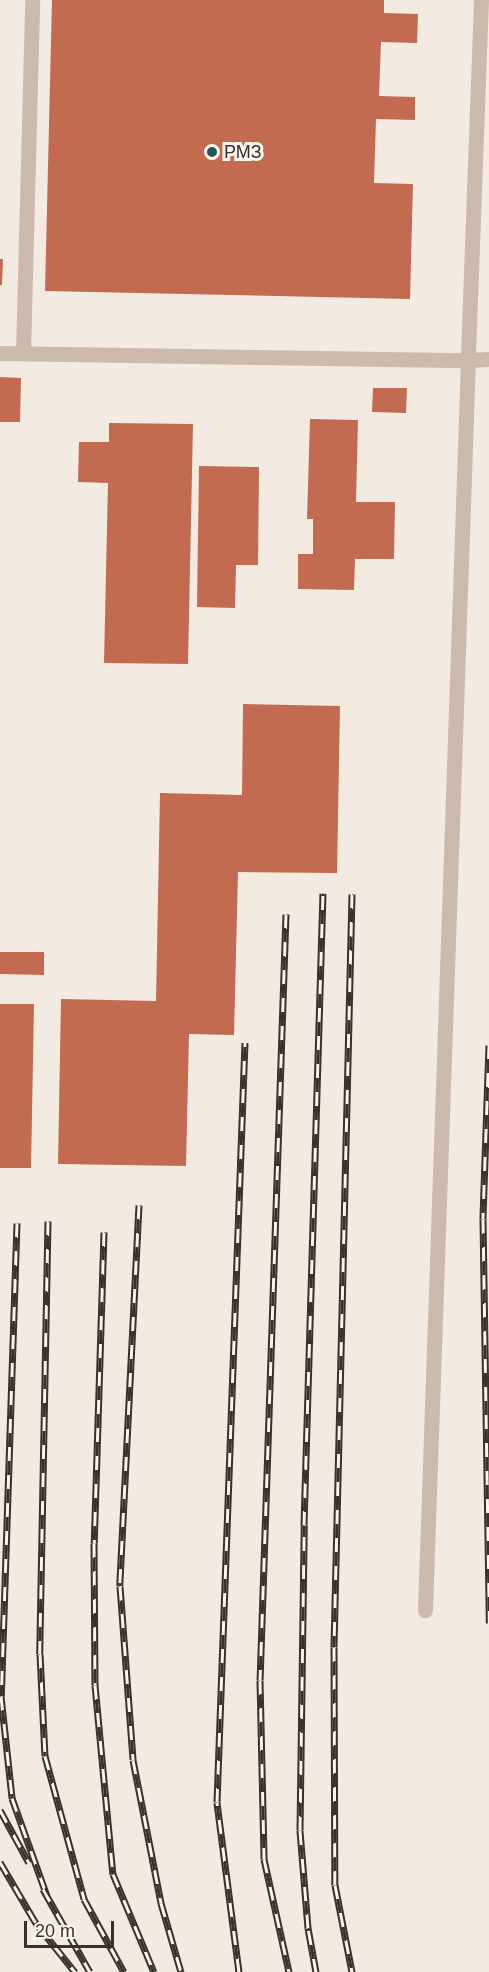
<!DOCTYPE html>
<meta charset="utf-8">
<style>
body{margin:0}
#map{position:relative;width:489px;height:1972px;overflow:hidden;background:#f3ebe2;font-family:Arial,sans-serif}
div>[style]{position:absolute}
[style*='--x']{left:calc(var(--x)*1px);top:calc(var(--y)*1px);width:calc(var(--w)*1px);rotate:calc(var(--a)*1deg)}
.building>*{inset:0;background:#c36b50}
.minor>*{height:15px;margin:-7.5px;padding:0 7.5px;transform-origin:7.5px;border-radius:7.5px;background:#ccbbad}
.rail>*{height:7px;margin-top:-3.5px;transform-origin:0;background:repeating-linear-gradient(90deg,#faf5ee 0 14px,#3a302c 0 28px);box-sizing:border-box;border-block:2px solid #3a302c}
.dots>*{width:16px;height:16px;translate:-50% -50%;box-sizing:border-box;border:3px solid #faf5ee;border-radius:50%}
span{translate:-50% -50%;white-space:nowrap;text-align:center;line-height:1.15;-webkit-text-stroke:6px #faf5ee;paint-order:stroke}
.poi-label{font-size:18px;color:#3a302c}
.left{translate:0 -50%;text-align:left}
.scale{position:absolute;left:24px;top:1921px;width:90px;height:27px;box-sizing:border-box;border:3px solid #3a302c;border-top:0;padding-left:8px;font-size:18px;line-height:21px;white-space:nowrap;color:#3a302c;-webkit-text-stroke:4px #faf5ee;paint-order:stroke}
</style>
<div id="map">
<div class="building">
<div style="clip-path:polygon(52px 0,384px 0,384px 13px,418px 14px,417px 43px,381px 42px,379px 96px,415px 97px,415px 120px,376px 119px,374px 183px,413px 184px,410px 299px,45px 291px)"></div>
<div style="clip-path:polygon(0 259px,3px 259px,2px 285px,0 285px)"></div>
<div style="clip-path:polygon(0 377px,21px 378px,20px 422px,0 422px)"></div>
<div style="clip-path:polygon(373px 388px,407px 388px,406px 413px,372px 412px)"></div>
<div style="clip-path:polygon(310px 419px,358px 420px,356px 502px,395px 502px,394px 559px,355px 559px,354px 590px,298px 589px,298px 554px,313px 554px,313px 519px,307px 519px)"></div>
<div style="clip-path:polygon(109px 423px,193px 424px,188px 664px,104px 663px,108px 483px,78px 482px,79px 442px,109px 442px)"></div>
<div style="clip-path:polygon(199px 466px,259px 467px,258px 565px,236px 565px,235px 608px,197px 607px)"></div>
<div style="clip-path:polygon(243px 704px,340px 706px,337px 873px,238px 872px,234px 1035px,189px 1034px,186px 1166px,58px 1164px,61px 999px,156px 1001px,160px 793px,242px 795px)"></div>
<div style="clip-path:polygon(0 952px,44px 952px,44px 975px,0 974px)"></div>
<div style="clip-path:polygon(0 1004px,34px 1004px,31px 1168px,0 1168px)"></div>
</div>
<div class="minor">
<div style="--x:481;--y:0;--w:360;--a:92.1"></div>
<div style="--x:468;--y:360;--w:21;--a:-3"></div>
<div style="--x:0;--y:353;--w:468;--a:0.9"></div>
<div style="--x:468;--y:360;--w:1251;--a:91.97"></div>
<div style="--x:23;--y:353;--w:353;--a:-88.5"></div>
</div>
<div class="rail">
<div style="--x:352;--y:894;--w:753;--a:91.37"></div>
<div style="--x:334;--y:1647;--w:238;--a:89.8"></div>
<div style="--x:335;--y:1885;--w:89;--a:78.9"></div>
<div style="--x:286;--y:914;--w:766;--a:91.94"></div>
<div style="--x:260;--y:1680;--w:179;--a:88.7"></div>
<div style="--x:264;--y:1859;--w:116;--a:77.5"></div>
<div style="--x:489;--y:1045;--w:174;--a:92"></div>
<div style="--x:483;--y:1219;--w:404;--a:89.1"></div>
<div style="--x:139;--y:1205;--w:381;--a:92.9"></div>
<div style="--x:120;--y:1586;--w:174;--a:85.7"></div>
<div style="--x:133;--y:1760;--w:146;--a:78.9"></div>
<div style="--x:161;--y:1903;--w:72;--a:73.8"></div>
<div style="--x:48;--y:1221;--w:433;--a:91.1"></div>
<div style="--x:40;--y:1654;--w:102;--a:87.2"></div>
<div style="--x:45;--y:1756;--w:148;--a:74.7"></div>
<div style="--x:84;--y:1899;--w:83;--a:61.3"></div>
<div style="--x:17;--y:1223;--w:473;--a:91.9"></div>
<div style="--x:1;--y:1696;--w:103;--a:83.8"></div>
<div style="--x:12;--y:1798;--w:104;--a:70.3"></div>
<div style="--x:104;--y:1232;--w:311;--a:91.8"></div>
<div style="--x:94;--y:1543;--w:142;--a:89.6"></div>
<div style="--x:95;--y:1685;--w:190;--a:84.6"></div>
<div style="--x:113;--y:1874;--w:106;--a:67.3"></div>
<div style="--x:0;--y:1810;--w:60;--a:61.3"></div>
<div style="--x:0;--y:1862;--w:71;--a:59.5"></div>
<div style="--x:36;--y:1923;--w:63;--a:51.5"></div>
<div style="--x:43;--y:1889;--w:95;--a:60.5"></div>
<div style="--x:239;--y:1972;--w:171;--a:-97.4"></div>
<div style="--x:217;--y:1802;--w:760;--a:-87.89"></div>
<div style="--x:316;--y:1972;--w:45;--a:-100.3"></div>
<div style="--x:308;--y:1928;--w:98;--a:-94.7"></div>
<div style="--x:300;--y:1830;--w:305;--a:-89.2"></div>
<div style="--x:304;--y:1525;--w:632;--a:-88.28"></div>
</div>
<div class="dots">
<div style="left:212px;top:152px;background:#21585c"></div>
</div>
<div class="poi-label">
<span class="left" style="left:224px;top:152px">РМЗ</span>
</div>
<div class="scale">20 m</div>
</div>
